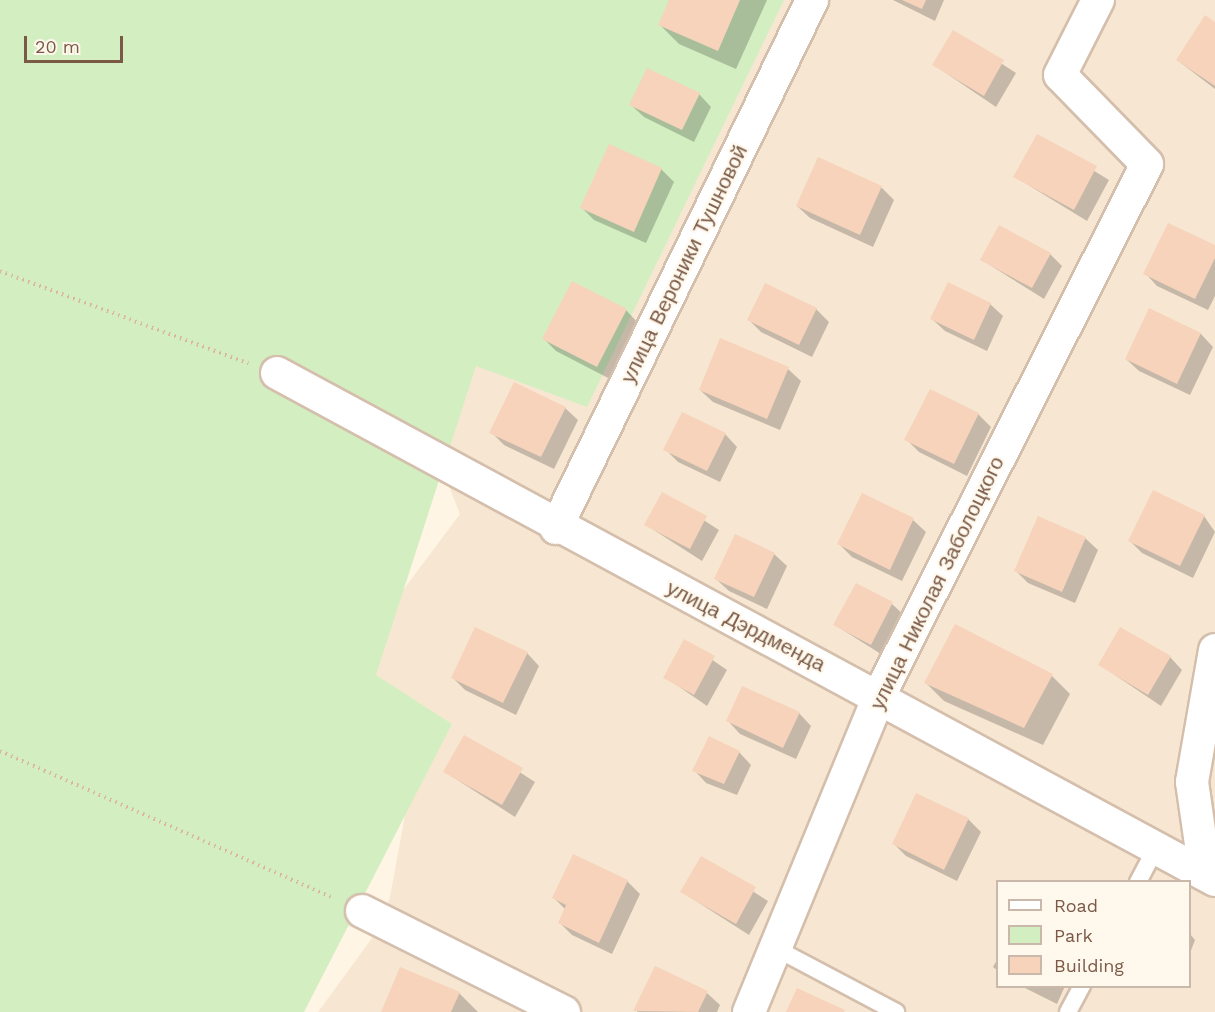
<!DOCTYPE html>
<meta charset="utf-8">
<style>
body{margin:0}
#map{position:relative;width:1215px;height:1012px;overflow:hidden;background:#fef5e5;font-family:"Work Sans",sans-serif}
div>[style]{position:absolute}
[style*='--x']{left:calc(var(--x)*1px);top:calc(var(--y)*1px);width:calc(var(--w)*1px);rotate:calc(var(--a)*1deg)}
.residential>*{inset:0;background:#f7e7d2}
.green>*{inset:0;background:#d3eec1}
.shadow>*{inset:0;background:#0003}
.building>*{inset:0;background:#f6d3ba}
.path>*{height:4px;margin-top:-2px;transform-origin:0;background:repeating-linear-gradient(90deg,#dcb69c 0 1.5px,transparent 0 6px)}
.roads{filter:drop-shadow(2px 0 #d4beac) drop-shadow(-2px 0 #d4beac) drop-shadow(0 2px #d4beac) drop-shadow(0 -2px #d4beac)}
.service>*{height:16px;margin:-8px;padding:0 8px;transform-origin:8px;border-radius:8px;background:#fff}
.minor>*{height:32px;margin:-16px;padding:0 16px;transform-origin:16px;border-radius:16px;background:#fff}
span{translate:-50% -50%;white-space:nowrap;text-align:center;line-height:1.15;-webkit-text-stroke:4.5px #fff8ed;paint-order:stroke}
.street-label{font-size:21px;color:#7a5a47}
.legend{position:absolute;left:996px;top:880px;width:195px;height:108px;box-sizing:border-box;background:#fff8ed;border:2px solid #cab9ab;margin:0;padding:8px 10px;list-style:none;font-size:18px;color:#7a5a47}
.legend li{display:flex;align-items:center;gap:12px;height:30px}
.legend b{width:30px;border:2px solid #cab9ab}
.scale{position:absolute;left:24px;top:36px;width:99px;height:27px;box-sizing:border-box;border:3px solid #7a5a47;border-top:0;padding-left:8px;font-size:18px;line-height:21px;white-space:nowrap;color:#7a5a47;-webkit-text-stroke:4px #fff8ed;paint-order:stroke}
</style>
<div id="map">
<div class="residential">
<div style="clip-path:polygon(evenodd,540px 0,1215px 0,1215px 1012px,318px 1012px,378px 930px,390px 897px,421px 728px,356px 653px,460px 514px,448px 484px,344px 400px,540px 0,998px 882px,1190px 882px,1190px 986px,998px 986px,998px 882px)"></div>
</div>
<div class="green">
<div style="clip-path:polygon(0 0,784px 0,587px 407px,476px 366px,376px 675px,452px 724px,304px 1012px,0 1012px)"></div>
</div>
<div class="shadow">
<div style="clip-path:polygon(671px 0,767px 0,736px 69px,679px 44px,660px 25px)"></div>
<div style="clip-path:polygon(893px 0,944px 0,935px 21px)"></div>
<div style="clip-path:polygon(1215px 24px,1215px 89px,1177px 60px)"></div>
<div style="clip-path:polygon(953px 32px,1016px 73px,996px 107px,934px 65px)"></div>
<div style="clip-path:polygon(699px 94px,711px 107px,694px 142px,644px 117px,631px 105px)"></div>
<div style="clip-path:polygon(1037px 136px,1109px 180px,1087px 221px,1015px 177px)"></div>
<div style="clip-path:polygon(819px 159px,882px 188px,894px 200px,873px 247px,810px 218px,797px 206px)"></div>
<div style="clip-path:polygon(661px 169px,674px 182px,646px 243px,594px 220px,582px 208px)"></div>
<div style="clip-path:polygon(1215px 247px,1215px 296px,1208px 310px,1157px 286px,1145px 273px)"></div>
<div style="clip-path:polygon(1050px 254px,1062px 266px,1044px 299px,982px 260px)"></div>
<div style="clip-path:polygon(990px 304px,1003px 316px,987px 351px,945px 331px,932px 319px)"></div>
<div style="clip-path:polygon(816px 309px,829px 322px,812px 357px,761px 332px,749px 320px)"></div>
<div style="clip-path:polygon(626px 310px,638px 323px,610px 379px,556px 351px,544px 339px)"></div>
<div style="clip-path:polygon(1150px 310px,1201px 334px,1213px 347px,1190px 395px,1139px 371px,1126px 359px)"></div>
<div style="clip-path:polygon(788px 369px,801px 381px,780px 430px,713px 402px,700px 390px)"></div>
<div style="clip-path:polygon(565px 408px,578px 420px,554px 469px,504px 445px,491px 432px)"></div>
<div style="clip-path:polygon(978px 414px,991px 427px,967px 476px,919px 452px,906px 439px)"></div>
<div style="clip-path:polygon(725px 434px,737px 447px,720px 482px,678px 462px,665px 449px)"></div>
<div style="clip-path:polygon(663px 494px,719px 530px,702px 561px,646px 525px)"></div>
<div style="clip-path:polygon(863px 495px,913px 520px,926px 532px,902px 581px,852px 557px,839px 544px)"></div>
<div style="clip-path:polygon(1204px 516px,1215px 532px,1193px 578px,1142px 553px,1130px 541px)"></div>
<div style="clip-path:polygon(1085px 538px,1098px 550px,1075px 603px,1028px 583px,1016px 571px)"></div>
<div style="clip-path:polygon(774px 554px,787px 566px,767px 609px,729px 591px,716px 579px)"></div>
<div style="clip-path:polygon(892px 604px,905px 616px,884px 656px,835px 625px)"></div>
<div style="clip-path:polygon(685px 641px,727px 670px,707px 706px,665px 677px)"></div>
<div style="clip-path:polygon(527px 653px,539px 666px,516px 715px,465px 690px,453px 678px)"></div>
<div style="clip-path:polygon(1170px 657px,1182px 670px,1161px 706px,1100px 665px)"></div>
<div style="clip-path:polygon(1052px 676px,1070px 694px,1043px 745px,944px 701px,926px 683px)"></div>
<div style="clip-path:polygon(799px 713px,811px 726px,796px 759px,740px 734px,728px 721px)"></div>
<div style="clip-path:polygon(465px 737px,535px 782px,515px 817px,445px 772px)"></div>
<div style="clip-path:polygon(739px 752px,751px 765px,737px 795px,706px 783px,694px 770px)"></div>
<div style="clip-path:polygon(968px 819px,981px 832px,957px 881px,906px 856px,894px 844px)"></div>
<div style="clip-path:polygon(574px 856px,627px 881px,640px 894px,612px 954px,572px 935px,559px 922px,565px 909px,554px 898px)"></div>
<div style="clip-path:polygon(701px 858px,768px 901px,749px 935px,682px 892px)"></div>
<div style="clip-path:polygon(1190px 934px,1195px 940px,1190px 953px)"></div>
<div style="clip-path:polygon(998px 958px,998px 971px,993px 967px)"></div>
<div style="clip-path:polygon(655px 968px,707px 993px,720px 1005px,717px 1012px,637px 1012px)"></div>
<div style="clip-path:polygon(1021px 986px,1065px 986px,1057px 1004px)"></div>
<div style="clip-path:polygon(459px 993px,478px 1012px,382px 1012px)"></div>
</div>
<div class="building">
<div style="clip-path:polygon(669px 0,740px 0,718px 51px,658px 25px)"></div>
<div style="clip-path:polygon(902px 0,926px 0,922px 9px)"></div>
<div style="clip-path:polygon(1205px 15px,1215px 22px,1215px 86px,1176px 60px)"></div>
<div style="clip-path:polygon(953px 30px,1004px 60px,984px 96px,932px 65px)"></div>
<div style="clip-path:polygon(647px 68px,700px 93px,682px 130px,629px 105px)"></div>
<div style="clip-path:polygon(1037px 134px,1097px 166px,1074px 210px,1013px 177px)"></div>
<div style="clip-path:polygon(609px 144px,662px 168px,634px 232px,580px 208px)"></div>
<div style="clip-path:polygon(818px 157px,882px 186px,860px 235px,796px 206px)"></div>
<div style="clip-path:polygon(1168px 223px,1215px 245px,1215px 258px,1195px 299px,1143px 274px)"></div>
<div style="clip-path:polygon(999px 225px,1051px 253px,1032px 288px,980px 260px)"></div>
<div style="clip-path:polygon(572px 281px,627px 309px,597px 367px,542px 339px)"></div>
<div style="clip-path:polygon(948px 282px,991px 303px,974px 340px,930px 319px)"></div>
<div style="clip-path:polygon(765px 283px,817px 308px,799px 345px,747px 320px)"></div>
<div style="clip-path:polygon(1149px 308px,1201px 333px,1177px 384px,1125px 359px)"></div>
<div style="clip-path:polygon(720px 338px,789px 367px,767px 419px,699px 390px)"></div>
<div style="clip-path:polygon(514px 382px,566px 407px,541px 457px,489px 433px)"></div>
<div style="clip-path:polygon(930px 389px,979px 413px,954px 464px,904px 440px)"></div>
<div style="clip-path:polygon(682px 412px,726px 433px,707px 471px,663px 450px)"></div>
<div style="clip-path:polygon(1153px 490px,1205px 515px,1180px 566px,1128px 541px)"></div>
<div style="clip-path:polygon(662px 492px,707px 516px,690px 549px,644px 525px)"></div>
<div style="clip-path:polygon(862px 493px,914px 518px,890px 570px,837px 544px)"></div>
<div style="clip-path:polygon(1038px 516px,1086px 537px,1062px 592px,1014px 571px)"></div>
<div style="clip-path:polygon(735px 534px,775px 553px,754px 597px,714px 579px)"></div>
<div style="clip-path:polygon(856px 583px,893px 602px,871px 645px,833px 625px)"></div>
<div style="clip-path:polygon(955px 624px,1053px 674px,1024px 728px,924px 683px)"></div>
<div style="clip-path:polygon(475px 627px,528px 652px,503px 703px,451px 678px)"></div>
<div style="clip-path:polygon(1120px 627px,1171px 656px,1148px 695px,1098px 665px)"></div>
<div style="clip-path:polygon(684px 639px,715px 656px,694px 695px,663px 678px)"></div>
<div style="clip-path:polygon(742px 686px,800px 712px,783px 748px,726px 721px)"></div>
<div style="clip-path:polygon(464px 735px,523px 768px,502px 805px,443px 772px)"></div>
<div style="clip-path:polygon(709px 736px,740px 751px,724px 784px,692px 771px)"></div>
<div style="clip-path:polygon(916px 793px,969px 818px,944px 870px,892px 844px)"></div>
<div style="clip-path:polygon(573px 854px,628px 880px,599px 943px,558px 923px,566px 905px,552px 898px)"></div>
<div style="clip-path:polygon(701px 856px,756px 887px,736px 924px,680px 892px)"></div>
<div style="clip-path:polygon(655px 966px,708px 991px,698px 1012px,633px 1011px)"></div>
<div style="clip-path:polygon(400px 967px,460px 992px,451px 1012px,381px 1012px)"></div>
<div style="clip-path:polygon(797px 988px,845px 1010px,844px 1012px,786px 1012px)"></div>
</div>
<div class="path">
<div style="--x:0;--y:271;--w:265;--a:20.4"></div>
<div style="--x:0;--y:751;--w:365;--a:23.8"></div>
</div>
<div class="roads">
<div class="service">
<div style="--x:1138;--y:882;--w:41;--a:-62.2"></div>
<div style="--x:777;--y:949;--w:135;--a:27.9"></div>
<div style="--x:1068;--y:1012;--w:30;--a:-62"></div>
</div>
<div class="minor">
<div style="--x:277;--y:373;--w:1066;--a:28.39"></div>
<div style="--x:556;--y:528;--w:587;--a:-64.13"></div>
<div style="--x:1205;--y:872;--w:91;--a:-98.2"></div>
<div style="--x:1192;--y:782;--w:134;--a:-80.1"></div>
<div style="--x:362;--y:911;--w:226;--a:26.6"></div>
<div style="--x:749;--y:1012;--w:344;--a:-67.6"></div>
<div style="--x:880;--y:694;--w:593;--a:-63.26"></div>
<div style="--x:1147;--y:164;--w:124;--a:-134.3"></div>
<div style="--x:1060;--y:75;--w:84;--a:-63.1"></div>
</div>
</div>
<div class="street-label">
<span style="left:684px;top:264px;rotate:-64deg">улица Вероники Тушновой</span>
<span style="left:937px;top:583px;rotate:-64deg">улица Николая Заболоцкого</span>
<span style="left:746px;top:626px;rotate:27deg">улица Дэрдменда</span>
</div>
<ul class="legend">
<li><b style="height:8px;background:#fff"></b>Road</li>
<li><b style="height:16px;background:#d3eec1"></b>Park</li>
<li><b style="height:16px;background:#f6d3ba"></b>Building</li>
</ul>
<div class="scale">20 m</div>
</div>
